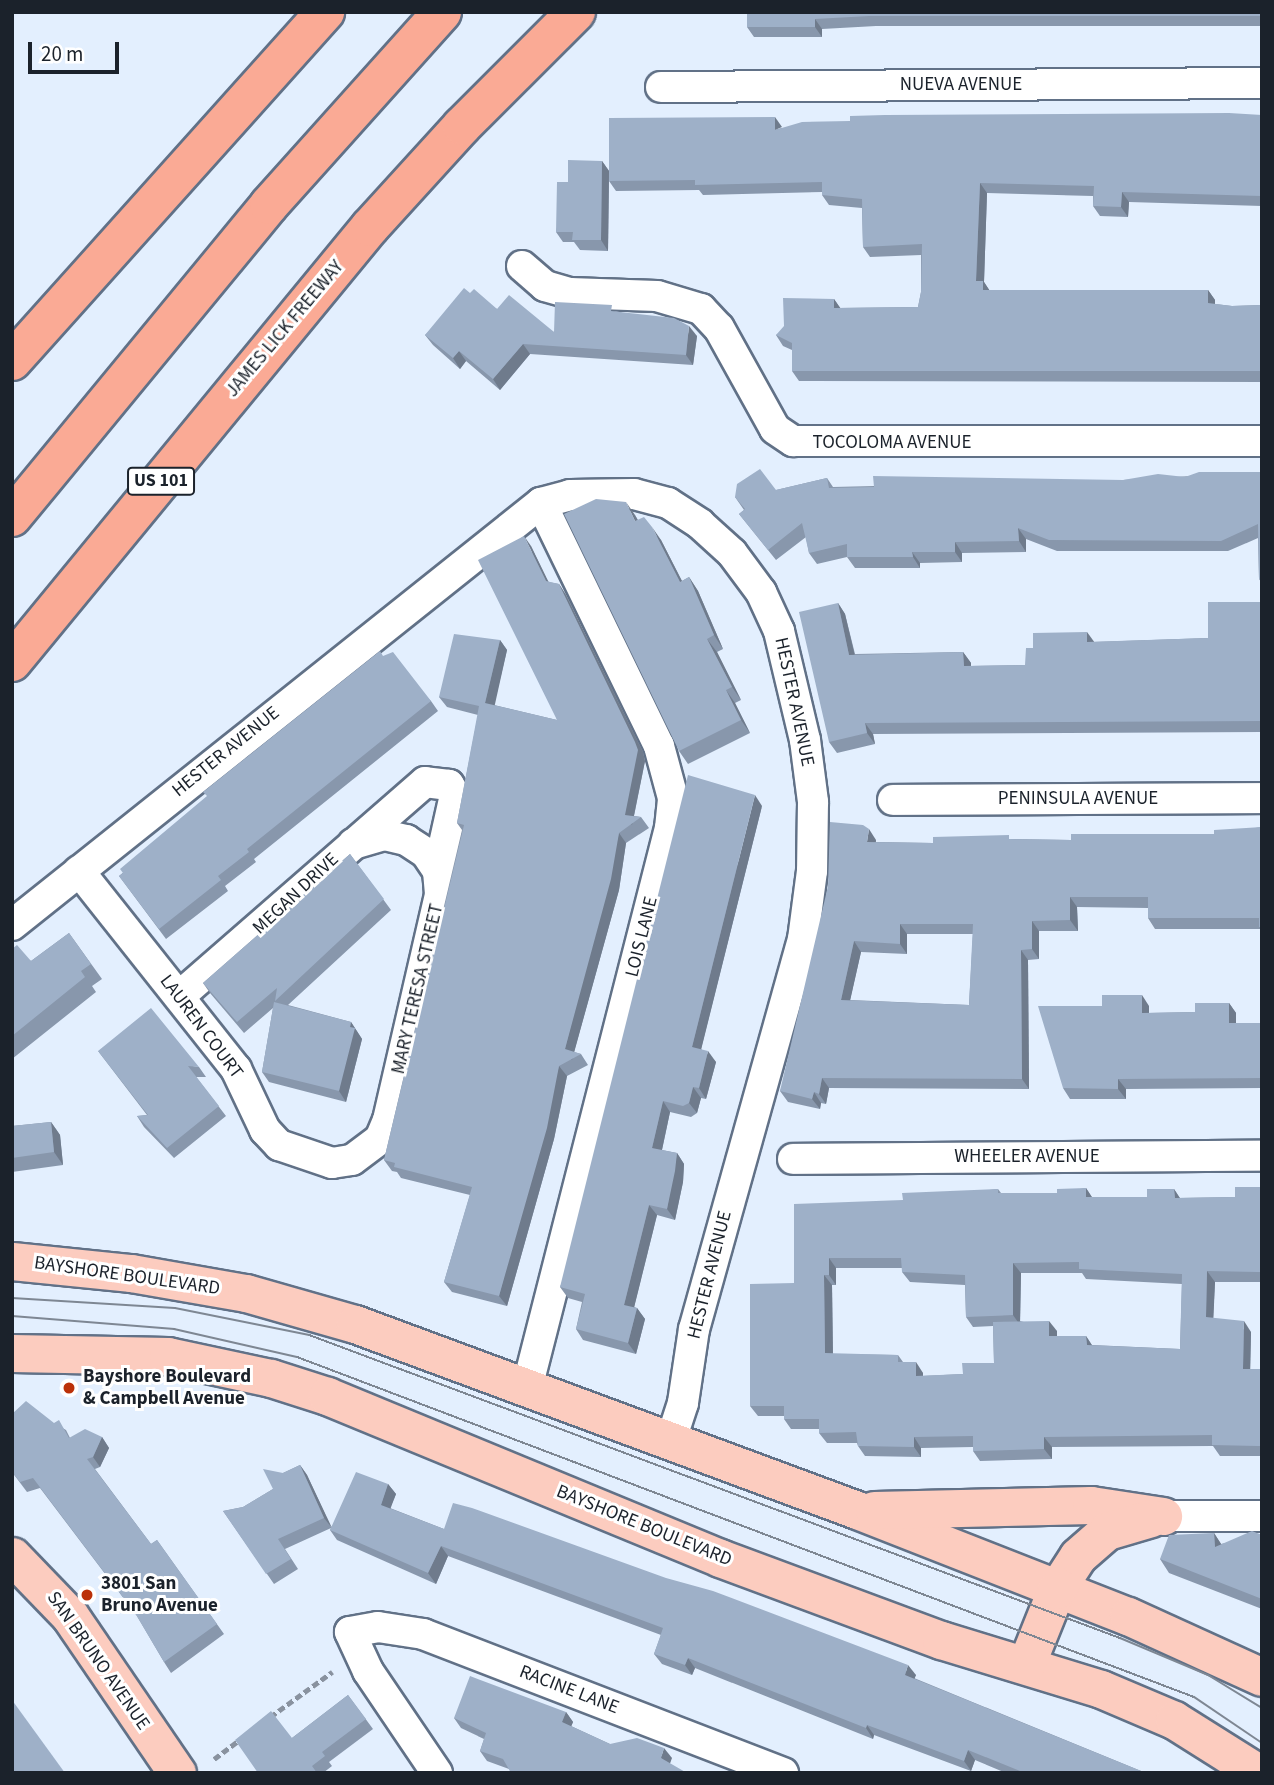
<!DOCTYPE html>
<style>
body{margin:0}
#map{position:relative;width:1274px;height:1785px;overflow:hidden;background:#e3effe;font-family:"Source Sans 3",sans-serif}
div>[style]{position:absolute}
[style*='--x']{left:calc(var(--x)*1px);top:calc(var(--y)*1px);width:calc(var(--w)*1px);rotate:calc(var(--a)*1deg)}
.path>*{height:4.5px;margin-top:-2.25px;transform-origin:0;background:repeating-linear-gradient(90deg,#89929f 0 7px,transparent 0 10.5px)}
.roads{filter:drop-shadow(2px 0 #617187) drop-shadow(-2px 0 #617187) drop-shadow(0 2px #617187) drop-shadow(0 -2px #617187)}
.minor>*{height:30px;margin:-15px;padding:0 15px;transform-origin:15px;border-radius:15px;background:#fff}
.major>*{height:37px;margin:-18.5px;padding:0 18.5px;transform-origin:18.5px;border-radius:18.5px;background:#fcccbf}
.highway>*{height:38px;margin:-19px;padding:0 19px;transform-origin:19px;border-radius:19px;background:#faaa95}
.tram>*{height:2px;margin:-1px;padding:0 1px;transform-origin:1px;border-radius:1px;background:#7e8793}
.wall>*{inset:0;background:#8897ac}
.shaded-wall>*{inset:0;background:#6f7b8c}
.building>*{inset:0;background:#9eb0c8}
.dots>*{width:19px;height:19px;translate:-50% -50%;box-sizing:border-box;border:4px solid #fff;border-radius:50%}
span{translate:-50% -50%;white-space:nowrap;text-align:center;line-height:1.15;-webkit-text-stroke:6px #fff;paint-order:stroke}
.shield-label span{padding:2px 5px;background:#fff;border:2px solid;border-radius:5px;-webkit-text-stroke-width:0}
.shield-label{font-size:18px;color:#1b222b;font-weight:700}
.street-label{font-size:19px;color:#1b222b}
.poi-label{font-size:19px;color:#1b222b;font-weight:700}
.left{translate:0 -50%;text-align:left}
.frame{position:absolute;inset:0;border:14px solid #1b222b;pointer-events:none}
.scale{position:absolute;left:28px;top:42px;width:91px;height:32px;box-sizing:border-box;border:4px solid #1b222b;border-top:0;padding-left:9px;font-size:21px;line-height:24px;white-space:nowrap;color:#1b222b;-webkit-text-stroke:5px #fff;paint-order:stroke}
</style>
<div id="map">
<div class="path">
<div style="--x:270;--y:1717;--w:77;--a:-36"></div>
<div style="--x:214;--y:1759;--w:34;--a:-37"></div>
</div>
<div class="roads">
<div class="minor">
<div style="--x:661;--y:87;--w:601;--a:-0.38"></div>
<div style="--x:522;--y:266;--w:30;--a:41"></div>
<div style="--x:545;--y:286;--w:26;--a:16"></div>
<div style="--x:570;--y:293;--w:87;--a:2"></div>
<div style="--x:657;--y:296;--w:46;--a:16.5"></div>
<div style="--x:701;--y:309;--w:26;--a:47"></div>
<div style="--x:719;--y:328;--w:115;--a:61"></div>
<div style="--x:775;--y:429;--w:22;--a:34"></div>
<div style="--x:793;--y:441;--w:469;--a:0"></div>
<div style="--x:893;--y:800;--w:369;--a:-0.3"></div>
<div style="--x:353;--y:844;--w:32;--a:-16"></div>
<div style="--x:384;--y:835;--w:23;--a:13"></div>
<div style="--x:406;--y:840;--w:24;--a:33"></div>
<div style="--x:426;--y:853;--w:22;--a:56"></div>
<div style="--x:79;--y:871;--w:253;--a:51.6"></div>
<div style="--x:236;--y:1069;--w:68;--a:64.6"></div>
<div style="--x:265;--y:1130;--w:21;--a:47"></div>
<div style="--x:279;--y:1145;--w:56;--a:18.8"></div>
<div style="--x:332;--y:1163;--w:20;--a:-9"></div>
<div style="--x:352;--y:1160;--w:35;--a:-37"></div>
<div style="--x:380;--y:1139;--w:21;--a:-67"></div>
<div style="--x:388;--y:1120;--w:232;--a:-77"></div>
<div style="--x:440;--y:894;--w:23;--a:-95"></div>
<div style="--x:438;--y:871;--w:78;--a:-77.4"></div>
<div style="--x:455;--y:795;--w:12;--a:-121"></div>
<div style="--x:449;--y:785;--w:24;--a:-173"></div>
<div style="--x:425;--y:782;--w:325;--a:138.9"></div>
<div style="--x:12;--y:925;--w:677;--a:-38.58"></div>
<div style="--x:541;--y:503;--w:30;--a:-15"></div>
<div style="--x:570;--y:495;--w:64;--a:-0.9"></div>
<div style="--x:634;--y:494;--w:35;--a:15"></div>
<div style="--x:668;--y:503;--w:38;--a:33"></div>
<div style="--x:700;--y:524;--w:43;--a:42.2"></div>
<div style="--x:732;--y:553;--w:49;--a:53.4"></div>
<div style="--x:761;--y:592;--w:43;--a:65.2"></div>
<div style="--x:779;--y:631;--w:112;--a:76.6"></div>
<div style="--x:805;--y:740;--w:63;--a:82.6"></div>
<div style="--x:813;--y:802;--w:69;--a:90.8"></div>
<div style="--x:812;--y:871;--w:69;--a:97.5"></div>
<div style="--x:803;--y:939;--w:405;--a:105.6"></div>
<div style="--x:694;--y:1329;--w:75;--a:98.5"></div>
<div style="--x:683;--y:1403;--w:39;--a:108"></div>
<div style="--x:793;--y:1159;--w:469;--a:-0.4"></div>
<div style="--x:527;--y:1388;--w:578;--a:-75.68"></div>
<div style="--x:670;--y:828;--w:30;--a:-84"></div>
<div style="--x:673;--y:798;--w:54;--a:-105.1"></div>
<div style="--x:659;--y:746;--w:270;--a:-115.9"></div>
<div style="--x:1163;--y:1516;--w:99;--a:0"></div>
<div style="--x:437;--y:1773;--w:123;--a:-124.1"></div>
<div style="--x:368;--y:1671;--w:43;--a:-114.8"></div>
<div style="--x:350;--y:1632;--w:28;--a:-10"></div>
<div style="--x:378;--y:1627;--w:46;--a:8.8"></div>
<div style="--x:423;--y:1634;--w:386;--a:21.1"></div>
</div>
<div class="major">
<div style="--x:12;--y:1261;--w:120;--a:5.8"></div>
<div style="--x:131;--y:1273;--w:117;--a:9.9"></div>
<div style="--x:246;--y:1293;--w:113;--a:15.9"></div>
<div style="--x:355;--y:1324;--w:535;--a:20.33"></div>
<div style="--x:857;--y:1510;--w:291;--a:21.4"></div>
<div style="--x:1128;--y:1616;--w:147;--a:24.5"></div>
<div style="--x:12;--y:1353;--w:156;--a:1.1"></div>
<div style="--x:168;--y:1356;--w:105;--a:12.1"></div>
<div style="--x:271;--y:1378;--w:59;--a:17.8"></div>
<div style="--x:327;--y:1396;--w:425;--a:22.4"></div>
<div style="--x:720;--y:1558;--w:236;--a:20.4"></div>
<div style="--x:941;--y:1640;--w:167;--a:17"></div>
<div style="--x:1101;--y:1689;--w:79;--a:23"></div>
<div style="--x:1174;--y:1720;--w:99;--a:32.2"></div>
<div style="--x:874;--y:1510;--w:217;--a:-1.3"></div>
<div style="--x:1091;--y:1505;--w:73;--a:8.7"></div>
<div style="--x:12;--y:1556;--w:83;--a:46"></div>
<div style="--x:70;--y:1616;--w:190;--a:55.7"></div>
<div style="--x:1026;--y:1665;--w:81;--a:-68.2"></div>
<div style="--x:1056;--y:1590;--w:40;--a:-57.1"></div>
<div style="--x:1078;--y:1556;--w:38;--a:-41"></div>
<div style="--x:1107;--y:1531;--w:46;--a:-16.5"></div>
</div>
<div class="highway">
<div style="--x:12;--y:361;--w:469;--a:-48.1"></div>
<div style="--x:12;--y:517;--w:404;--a:-50.5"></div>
<div style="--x:269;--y:205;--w:259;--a:-48.1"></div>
<div style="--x:12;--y:662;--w:563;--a:-50.55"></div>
<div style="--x:370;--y:227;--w:137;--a:-47.7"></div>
<div style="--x:462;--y:126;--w:161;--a:-45"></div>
</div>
</div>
<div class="tram">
<div style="--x:12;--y:1298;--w:163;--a:3.5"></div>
<div style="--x:175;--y:1308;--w:137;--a:11.4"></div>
<div style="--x:309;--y:1335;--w:866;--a:20.49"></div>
<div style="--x:1120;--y:1638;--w:95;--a:22.8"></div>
<div style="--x:1208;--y:1675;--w:63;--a:31.4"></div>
<div style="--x:12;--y:1316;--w:163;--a:4.6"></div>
<div style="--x:174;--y:1329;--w:126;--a:12.8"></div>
<div style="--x:297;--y:1357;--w:959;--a:20.76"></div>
<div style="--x:1194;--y:1697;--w:82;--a:34.1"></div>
</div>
<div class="wall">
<div style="clip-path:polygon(747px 12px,1262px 12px,1262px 26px,876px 26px,822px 29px,822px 37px,754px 37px,747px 27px)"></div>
<div style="clip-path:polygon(1262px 115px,1262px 206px,1129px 202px,1128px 217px,1100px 216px,1093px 206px,1093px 196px,987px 193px,984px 282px,989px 290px,1208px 290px,1215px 300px,1215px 304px,1232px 306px,1262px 305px,1262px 382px,799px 381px,792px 371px,792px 350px,783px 346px,776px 335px,834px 299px,840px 308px,918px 307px,921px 292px,921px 255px,870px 257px,863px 247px,862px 208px,829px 205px,822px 195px,822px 192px,703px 195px,699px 190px,616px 191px,609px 181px,608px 251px,580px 250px,574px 242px,563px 242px,556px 232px,568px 182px,602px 161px,609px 171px,782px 128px)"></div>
<div style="clip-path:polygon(470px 293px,497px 309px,554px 332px,616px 311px,697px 336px,693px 365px,530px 354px,500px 390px,466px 361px,460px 369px,433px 345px,425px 335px)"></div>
<div style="clip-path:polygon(1262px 472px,1262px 583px,1259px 579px,1258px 538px,1228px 551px,1057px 551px,1026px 539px,1026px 552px,962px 553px,962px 562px,920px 563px,920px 568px,855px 568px,847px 557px,817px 564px,809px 553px,806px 537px,776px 560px,739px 514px,744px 510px,735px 497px,776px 490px,827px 478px,833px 487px,1123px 480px)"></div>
<div style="clip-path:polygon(635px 515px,638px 520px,661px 540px,682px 581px,689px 577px,698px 591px,723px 649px,717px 652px,741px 700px,735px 703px,750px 733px,688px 764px,679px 751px)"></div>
<div style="clip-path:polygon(531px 546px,548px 582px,559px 584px,566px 595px,643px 752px,645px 761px,634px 816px,641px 817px,649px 828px,626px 843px,619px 890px,574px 1052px,581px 1054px,588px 1065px,567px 1076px,554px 1139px,507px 1306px,452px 1292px,444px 1282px,470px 1195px,401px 1178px,397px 1172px,392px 1171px,384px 1160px,462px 830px,457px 823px,478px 715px,447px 707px,439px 697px,500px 640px,507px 650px,494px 705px,557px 720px)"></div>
<div style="clip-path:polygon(1262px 602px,1262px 732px,873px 734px,875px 744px,837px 753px,829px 742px,838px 603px,845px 614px,855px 654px,963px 652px,971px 663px,971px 666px,1025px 665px,1094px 642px,1208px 638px)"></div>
<div style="clip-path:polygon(383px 656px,431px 701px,438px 711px,254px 859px,256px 862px,225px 886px,228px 891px,166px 939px,119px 876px)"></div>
<div style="clip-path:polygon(762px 806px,701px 1049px,716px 1062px,706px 1099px,701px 1098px,697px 1113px,691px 1117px,670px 1112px,662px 1150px,677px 1153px,684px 1164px,683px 1182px,675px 1220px,657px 1215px,634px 1307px,637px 1308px,645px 1319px,636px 1354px,583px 1340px,576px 1329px,582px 1302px,568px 1298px,560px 1287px)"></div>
<div style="clip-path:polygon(evenodd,1262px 827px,1262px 930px,1261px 929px,1155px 929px,1148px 918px,1148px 908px,1077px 907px,1078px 931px,1039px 931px,1039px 959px,1028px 960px,1029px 1089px,829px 1088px,826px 1104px,821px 1103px,820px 1109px,788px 1102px,780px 1091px,876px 840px,876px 842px,933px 843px,1012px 839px,1071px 840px,1214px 834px,1262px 827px,907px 934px,973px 934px,969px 1005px,850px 1000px,861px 952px,907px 954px,907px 934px)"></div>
<div style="clip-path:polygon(350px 854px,391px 910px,288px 1005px,351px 1022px,362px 1039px,346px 1102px,269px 1082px,262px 1072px,273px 1008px,244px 1033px,210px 993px,203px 983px)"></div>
<div style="clip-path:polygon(69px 933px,102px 979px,92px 986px,96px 992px,12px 1059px,12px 949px,31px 961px)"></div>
<div style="clip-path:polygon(1229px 1003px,1236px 1013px,1236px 1023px,1262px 1023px,1262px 1088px,1126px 1089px,1126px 1099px,1070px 1099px,1063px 1088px,1149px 1006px,1149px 1013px,1195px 1012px)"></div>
<div style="clip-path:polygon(98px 1051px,199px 1067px,206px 1077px,196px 1077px,226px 1116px,174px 1158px,144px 1127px,137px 1116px,147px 1115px)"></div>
<div style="clip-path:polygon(51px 1122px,60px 1135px,63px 1165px,12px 1172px,12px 1126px)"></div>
<div style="clip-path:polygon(evenodd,1262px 1187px,1262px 1282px,1215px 1282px,1213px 1318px,1251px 1332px,1250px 1369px,1262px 1369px,1262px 1456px,1220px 1456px,1213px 1446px,1052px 1447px,1052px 1459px,980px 1461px,973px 1451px,973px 1447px,921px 1448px,921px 1457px,865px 1456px,858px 1446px,857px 1443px,827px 1443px,819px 1433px,819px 1429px,791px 1429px,784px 1419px,784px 1416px,758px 1416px,750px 1406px,794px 1283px,903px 1200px,998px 1189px,1001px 1193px,1057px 1193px,1086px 1188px,1092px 1197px,1147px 1197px,1174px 1189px,1180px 1198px,1235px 1197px,1262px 1187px,836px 1268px,902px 1268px,902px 1272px,910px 1282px,965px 1285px,966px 1317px,973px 1327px,993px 1326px,994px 1363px,963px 1374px,923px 1376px,923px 1373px,903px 1362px,898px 1355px,833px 1354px,832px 1285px,836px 1285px,836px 1268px,1262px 1187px,1021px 1273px,1082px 1273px,1086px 1279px,1182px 1284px,1180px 1349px,1092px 1345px,1086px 1336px,1057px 1336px,1057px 1331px,1020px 1321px,1021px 1273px)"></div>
<div style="clip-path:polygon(54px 1423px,66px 1430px,70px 1438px,102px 1437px,109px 1448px,100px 1467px,95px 1469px,151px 1544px,157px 1540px,224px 1634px,171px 1673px,164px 1662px,137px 1616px,40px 1488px,27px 1492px,12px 1472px)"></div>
<div style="clip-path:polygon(300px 1465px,307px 1475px,331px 1527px,388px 1484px,396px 1494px,390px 1508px,444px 1529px,916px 1675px,914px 1678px,1146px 1773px,1006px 1773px,975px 1760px,971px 1771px,874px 1735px,873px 1739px,695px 1668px,692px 1675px,662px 1664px,654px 1654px,661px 1635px,448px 1556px,436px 1584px,337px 1540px,330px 1530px,331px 1528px,285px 1549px,298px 1569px,274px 1584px,223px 1511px,243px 1507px,273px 1489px,283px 1473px)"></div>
<div style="clip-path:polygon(1214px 1533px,1221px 1544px,1262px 1535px,1262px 1609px,1169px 1573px,1160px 1559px)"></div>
<div style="clip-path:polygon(348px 1695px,373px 1729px,329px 1762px,332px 1766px,323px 1773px,258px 1773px,292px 1738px)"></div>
<div style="clip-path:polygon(566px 1712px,573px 1722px,571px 1726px,610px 1744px,672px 1758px,509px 1769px,487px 1761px,480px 1751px,484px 1739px,461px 1728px,454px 1718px)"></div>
</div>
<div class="shaded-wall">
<div style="clip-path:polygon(815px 19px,822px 29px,822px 37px,815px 27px)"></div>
<div style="clip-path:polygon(775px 117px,782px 127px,775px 130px)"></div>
<div style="clip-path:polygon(602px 161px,609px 171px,608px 251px,601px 240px)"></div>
<div style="clip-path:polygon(980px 183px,987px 193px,984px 282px,990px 291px,990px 300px,976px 281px)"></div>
<div style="clip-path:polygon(1122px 192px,1129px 202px,1128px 217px,1121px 207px)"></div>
<div style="clip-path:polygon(1208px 290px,1215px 300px,1215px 313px,1208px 303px)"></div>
<div style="clip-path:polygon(834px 299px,841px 309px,834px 308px)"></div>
<div style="clip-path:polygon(689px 326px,697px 336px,693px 365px,686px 355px)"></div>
<div style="clip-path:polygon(523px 344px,530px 354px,500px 390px,493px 379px)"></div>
<div style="clip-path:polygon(459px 351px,466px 361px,460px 369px,453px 358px)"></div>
<div style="clip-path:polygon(626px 502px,635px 515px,645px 535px,635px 521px)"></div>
<div style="clip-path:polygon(652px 527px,661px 540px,689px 595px,680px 582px)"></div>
<div style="clip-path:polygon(1018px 528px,1026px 539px,1026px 552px,1019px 541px)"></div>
<div style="clip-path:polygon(524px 536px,531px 546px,553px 591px,546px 581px)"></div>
<div style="clip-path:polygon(955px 542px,962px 553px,962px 562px,955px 552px)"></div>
<div style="clip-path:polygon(912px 552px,920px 563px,920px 568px,913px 557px)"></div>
<div style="clip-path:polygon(689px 577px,698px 591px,723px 649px,714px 635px)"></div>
<div style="clip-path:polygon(559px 584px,566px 595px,643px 752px,645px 761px,632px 825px,625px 815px)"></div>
<div style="clip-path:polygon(838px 603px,845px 614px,857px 665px,849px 655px)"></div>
<div style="clip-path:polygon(1087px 632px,1095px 643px,1087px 642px)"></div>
<div style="clip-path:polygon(707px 639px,717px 652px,741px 700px,732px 687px)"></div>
<div style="clip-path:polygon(500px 640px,507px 650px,493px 713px,485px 703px)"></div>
<div style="clip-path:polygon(963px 652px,971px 663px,971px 676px,964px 666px)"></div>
<div style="clip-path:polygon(726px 690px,735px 703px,750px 733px,741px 720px)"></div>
<div style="clip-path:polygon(865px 723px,873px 734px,875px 744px,867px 733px)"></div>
<div style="clip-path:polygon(755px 795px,762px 806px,699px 1058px,692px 1047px)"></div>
<div style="clip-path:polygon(869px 829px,876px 840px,875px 852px,867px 842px)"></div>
<div style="clip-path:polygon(619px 833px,626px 843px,619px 890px,572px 1060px,565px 1049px)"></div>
<div style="clip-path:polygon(1070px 897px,1077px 907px,1078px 931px,1070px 920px)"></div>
<div style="clip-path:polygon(1032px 921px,1039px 931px,1039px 959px,1032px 949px)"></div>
<div style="clip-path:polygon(900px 924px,907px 934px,907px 954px,900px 944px)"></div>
<div style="clip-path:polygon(854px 941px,861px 952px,848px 1010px,841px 1000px)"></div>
<div style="clip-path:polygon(1021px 950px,1028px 960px,1029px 1089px,1022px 1079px)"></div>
<div style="clip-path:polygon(1142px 995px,1149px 1006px,1149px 1023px,1142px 1013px)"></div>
<div style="clip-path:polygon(1229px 1003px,1236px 1013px,1236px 1033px,1229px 1023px)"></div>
<div style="clip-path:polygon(351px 1022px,362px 1039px,346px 1102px,339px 1091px)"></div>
<div style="clip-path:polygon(708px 1051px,716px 1062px,706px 1099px,699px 1088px)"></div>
<div style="clip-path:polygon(559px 1066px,567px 1076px,554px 1139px,507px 1306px,499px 1296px)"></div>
<div style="clip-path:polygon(822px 1078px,829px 1088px,826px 1104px,819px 1094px)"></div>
<div style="clip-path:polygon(1118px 1079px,1126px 1089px,1126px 1099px,1118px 1089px)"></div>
<div style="clip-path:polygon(693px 1087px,701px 1098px,697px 1113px,689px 1103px)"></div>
<div style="clip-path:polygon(814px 1092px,821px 1103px,820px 1109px,812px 1099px)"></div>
<div style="clip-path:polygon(663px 1101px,670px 1112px,660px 1159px,652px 1148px)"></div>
<div style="clip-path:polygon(51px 1122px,60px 1135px,63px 1165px,54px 1152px)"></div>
<div style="clip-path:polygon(677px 1153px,684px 1164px,683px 1182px,675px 1220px,667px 1209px)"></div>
<div style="clip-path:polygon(1086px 1188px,1093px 1199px,1086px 1197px)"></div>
<div style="clip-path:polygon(1174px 1189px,1181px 1200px,1175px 1198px)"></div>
<div style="clip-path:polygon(649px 1205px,657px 1215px,632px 1316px,624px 1305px)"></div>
<div style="clip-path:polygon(829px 1258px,836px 1268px,836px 1285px,829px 1275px)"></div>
<div style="clip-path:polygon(1013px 1263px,1021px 1273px,1020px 1325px,1013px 1315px)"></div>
<div style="clip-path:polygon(1207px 1271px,1215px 1282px,1213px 1327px,1206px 1317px)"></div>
<div style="clip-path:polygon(824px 1275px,832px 1285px,833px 1364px,825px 1353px)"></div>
<div style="clip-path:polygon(637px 1308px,645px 1319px,636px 1354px,628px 1343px)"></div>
<div style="clip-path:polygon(1049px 1321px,1057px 1331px,1057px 1347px,1049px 1336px)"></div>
<div style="clip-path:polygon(1244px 1321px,1251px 1332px,1250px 1380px,1243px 1369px)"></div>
<div style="clip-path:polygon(1086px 1336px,1093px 1347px,1087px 1345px)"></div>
<div style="clip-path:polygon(916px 1362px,923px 1373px,923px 1387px,916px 1376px)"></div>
<div style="clip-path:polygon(102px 1437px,109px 1448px,100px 1467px,93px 1457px)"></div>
<div style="clip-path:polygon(914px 1437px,921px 1448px,921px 1457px,914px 1447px)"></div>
<div style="clip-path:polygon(1044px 1437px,1052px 1447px,1052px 1459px,1044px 1449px)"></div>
<div style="clip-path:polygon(300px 1465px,307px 1475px,332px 1528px,324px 1518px)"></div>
<div style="clip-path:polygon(388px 1484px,396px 1494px,388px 1515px,381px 1505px)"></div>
<div style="clip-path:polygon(1214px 1533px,1223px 1547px,1215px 1547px)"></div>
<div style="clip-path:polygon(441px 1546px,448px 1556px,436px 1584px,428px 1573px)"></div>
<div style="clip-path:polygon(688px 1658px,695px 1668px,692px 1675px,685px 1665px)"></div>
<div style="clip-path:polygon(908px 1665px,916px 1675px,912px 1685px,905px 1675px)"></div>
<div style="clip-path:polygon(566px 1712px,573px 1722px,569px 1732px,562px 1722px)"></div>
<div style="clip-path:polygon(867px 1725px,874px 1735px,873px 1739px,866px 1728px)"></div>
<div style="clip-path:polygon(664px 1748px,672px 1758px,668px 1769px,661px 1758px)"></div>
<div style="clip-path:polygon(968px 1750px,975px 1760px,971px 1771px,964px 1761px)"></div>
</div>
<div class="building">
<div style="clip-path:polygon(747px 12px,1262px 12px,1262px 16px,869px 16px,815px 19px,815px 27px,747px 27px)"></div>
<div style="clip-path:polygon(1229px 113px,1262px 115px,1261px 196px,1122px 192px,1121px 207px,1093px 206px,1094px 186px,980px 183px,976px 281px,983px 281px,983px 290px,1208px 290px,1208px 303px,1232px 306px,1262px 305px,1262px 371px,792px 371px,792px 343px,776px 335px,784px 326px,783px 298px,834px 299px,834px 308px,918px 307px,921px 292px,922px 244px,863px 247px,862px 199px,822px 195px,822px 182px,695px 185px,695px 180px,609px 181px,609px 118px,775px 117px,775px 130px,802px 122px,850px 121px,850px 116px,885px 115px)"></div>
<div style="clip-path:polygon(568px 160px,602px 161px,601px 240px,572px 240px,573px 232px,556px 232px,557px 182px,568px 182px)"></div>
<div style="clip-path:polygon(464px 288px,470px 293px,474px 289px,497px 309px,509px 295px,554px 332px,555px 302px,612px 305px,611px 311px,674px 318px,689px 326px,686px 355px,523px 344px,493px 379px,459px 351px,453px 358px,425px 335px)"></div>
<div style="clip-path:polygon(760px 469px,776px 490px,827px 478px,829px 488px,874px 487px,873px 476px,1123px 480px,1158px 474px,1185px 477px,1199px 472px,1262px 472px,1262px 580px,1259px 579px,1258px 524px,1221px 541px,1049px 540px,1018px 528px,1019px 541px,955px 542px,955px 552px,912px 552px,913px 557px,847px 557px,847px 544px,809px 553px,802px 523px,768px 550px,739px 514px,745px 509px,735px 497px,737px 484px)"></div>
<div style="clip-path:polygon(596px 499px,626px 502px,635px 521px,644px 517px,652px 527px,680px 582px,689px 577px,714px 635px,707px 639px,732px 687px,726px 690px,741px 720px,679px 751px,564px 514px)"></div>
<div style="clip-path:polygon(524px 536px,546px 581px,559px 584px,635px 742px,638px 750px,625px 815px,641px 817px,619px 833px,611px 879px,565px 1049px,581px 1054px,559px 1066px,547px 1128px,499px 1296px,444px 1282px,472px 1187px,394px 1167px,395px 1163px,384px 1160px,464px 825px,457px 823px,479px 706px,439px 697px,454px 634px,500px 640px,485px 703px,557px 720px,478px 560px)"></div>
<div style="clip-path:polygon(1208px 602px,1262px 602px,1262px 721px,865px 723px,867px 733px,829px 742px,799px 612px,838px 603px,849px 655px,963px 652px,964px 666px,1025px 665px,1026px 648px,1033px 648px,1033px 633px,1087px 632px,1087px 642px,1208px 638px)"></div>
<div style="clip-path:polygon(380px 651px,383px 656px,393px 652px,431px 701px,247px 849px,249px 852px,218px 876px,221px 880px,159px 929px,119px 876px,123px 873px,120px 869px,207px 796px,203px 792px)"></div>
<div style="clip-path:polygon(688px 775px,755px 795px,692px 1047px,708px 1051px,699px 1088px,693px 1087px,689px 1103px,683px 1106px,663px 1101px,652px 1148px,677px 1153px,675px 1171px,667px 1209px,649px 1205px,624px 1305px,637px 1308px,628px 1343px,576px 1329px,585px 1294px,560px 1287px)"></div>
<div style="clip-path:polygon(evenodd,830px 822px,863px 825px,869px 829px,867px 842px,933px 843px,933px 837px,1009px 835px,1009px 839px,1071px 840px,1071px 834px,1214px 834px,1214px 830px,1262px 827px,1262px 927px,1259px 927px,1259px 918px,1148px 918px,1148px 897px,1070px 897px,1070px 920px,1032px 921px,1032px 949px,1021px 950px,1022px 1079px,822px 1078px,819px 1094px,814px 1092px,812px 1099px,780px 1091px,828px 886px,830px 822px,900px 924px,973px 924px,969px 1005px,841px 1000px,854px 941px,900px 944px,900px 924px)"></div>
<div style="clip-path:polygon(350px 854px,384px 899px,275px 1001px,277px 988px,237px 1022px,203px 983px)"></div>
<div style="clip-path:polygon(69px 933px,91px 964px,81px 971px,85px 977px,12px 1036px,12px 949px,17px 945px,31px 961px)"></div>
<div style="clip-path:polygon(1102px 995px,1142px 995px,1142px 1013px,1195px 1012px,1195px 1003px,1229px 1003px,1229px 1023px,1262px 1023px,1262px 1078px,1118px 1079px,1118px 1089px,1063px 1088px,1038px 1006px,1102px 1006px)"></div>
<div style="clip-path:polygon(274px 1002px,351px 1022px,350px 1027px,355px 1028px,339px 1091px,262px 1072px)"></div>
<div style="clip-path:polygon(151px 1008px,199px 1067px,188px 1066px,219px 1106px,167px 1148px,137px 1116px,148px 1115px,98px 1051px)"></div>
<div style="clip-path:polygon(51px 1122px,54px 1152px,12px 1158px,12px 1126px)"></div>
<div style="clip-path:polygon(evenodd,1235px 1187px,1262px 1187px,1262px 1272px,1207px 1271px,1206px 1317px,1244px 1321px,1243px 1369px,1262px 1369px,1262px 1446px,1212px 1445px,1212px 1435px,1044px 1437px,1044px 1449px,973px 1451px,973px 1436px,914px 1437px,914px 1447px,858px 1446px,856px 1432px,819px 1433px,819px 1419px,784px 1419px,784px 1406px,750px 1406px,750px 1284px,794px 1283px,794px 1204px,903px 1200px,902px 1193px,998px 1189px,998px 1193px,1057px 1193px,1057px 1189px,1086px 1188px,1086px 1197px,1147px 1197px,1147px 1189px,1174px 1189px,1175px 1198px,1235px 1197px,1235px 1187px,829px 1258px,901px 1258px,902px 1272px,965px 1275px,966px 1317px,1013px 1315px,1013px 1263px,1079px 1262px,1079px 1269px,1182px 1274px,1180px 1349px,1087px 1345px,1086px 1336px,1049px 1336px,1049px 1321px,993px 1322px,994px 1363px,962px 1363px,963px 1374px,916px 1376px,916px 1362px,898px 1362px,898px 1355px,825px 1353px,824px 1275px,829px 1275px,829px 1258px)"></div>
<div style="clip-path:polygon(26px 1401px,54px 1423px,59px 1420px,69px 1438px,85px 1429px,102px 1437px,93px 1457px,87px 1459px,151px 1544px,157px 1540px,217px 1624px,164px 1662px,135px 1613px,33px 1478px,20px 1482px,12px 1472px,12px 1414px)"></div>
<div style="clip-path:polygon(300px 1465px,324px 1518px,278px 1539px,291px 1559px,266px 1574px,223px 1511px,243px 1507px,273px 1489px,263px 1469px,283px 1473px)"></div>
<div style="clip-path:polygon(356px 1472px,388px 1484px,381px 1505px,444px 1529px,453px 1503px,472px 1508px,666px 1578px,713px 1591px,908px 1665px,905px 1675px,1146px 1773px,1025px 1773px,968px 1750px,964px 1761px,867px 1725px,866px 1728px,688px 1658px,685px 1665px,654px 1654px,663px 1628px,441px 1546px,428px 1573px,330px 1530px)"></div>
<div style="clip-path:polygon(1252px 1531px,1262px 1535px,1262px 1599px,1160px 1559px,1169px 1535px,1214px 1533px,1215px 1547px)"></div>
<div style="clip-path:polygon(470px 1676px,566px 1712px,562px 1722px,610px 1744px,637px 1738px,664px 1748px,661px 1758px,687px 1773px,511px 1773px,503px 1759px,480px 1751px,486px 1733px,454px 1718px)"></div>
<div style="clip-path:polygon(348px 1695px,366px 1719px,322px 1752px,325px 1756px,312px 1766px,317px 1773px,258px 1773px,235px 1740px,271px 1711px,292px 1738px)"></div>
<div style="clip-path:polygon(12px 1700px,65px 1773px,12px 1773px)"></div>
</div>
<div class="dots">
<div style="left:69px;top:1388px;background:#bb3109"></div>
<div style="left:87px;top:1595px;background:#bb3109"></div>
</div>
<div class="shield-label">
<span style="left:161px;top:481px">US 101</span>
</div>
<div class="street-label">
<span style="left:961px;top:85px">NUEVA AVENUE</span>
<span style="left:285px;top:329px;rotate:-50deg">JAMES LICK FREEWAY</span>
<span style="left:892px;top:443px">TOCOLOMA AVENUE</span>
<span style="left:794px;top:702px;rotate:78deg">HESTER AVENUE</span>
<span style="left:226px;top:752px;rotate:-39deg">HESTER AVENUE</span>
<span style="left:1078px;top:799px">PENINSULA AVENUE</span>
<span style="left:296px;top:894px;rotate:-43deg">MEGAN DRIVE</span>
<span style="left:642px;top:937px;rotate:-76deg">LOIS LANE</span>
<span style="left:418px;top:989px;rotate:-77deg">MARY TERESA STREET</span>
<span style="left:201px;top:1027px;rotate:53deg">LAUREN COURT</span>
<span style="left:1027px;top:1157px">WHEELER AVENUE</span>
<span style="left:710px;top:1275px;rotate:-76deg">HESTER AVENUE</span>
<span style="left:127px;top:1276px;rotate:8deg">BAYSHORE BOULEVARD</span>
<span style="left:644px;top:1526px;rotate:22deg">BAYSHORE BOULEVARD</span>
<span style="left:98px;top:1661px;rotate:55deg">SAN BRUNO AVENUE</span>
<span style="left:569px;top:1690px;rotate:21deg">RACINE LANE</span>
</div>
<div class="poi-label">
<span class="left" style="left:83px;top:1388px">Bayshore Boulevard<br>&amp; Campbell Avenue</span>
<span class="left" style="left:101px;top:1595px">3801 San<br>Bruno Avenue</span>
</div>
<div class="frame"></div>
<div class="scale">20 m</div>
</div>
